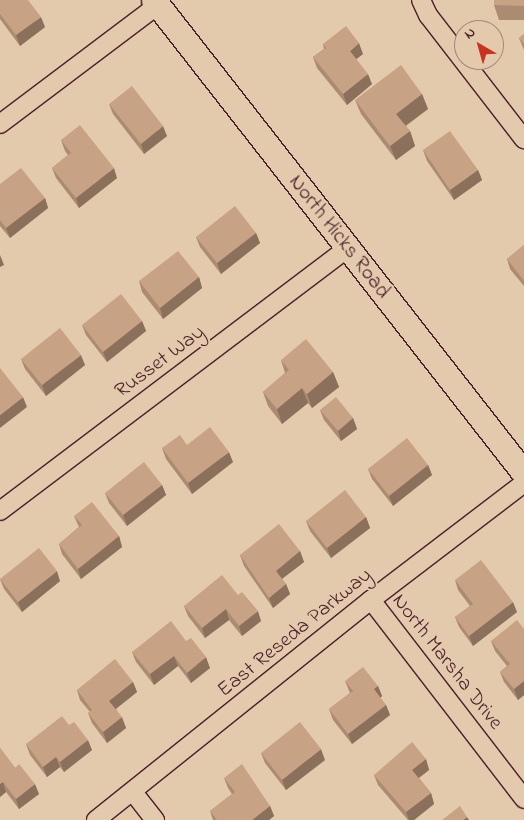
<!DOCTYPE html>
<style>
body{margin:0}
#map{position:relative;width:524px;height:820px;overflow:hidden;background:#e4caac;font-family:"Indie Flower",sans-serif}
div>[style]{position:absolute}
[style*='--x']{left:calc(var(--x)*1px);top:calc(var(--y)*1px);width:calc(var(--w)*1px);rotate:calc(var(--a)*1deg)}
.roads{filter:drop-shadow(1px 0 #4a1f2b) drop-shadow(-1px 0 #4a1f2b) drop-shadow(0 1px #4a1f2b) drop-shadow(0 -1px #4a1f2b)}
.minor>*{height:18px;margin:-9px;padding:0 9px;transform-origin:9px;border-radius:9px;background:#e4caac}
.secondary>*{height:24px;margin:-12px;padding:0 12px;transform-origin:12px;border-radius:12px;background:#e4caac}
.wall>*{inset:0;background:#ab8b72}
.shaded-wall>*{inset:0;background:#8b715c}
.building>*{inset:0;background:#c7a284}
span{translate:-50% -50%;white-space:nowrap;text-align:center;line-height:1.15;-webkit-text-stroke:4px #e4caac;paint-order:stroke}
.street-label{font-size:21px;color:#4a1f2b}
.north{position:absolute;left:454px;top:20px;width:50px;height:50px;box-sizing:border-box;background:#e4caac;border:1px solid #a68678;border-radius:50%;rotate:322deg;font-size:14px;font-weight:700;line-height:20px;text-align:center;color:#4a1f2b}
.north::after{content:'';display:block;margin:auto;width:18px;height:22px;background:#c8321e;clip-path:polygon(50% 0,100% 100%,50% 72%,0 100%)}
</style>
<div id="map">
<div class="roads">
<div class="minor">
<div style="--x:421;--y:0;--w:17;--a:65"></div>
<div style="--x:428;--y:15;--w:157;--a:52.3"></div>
<div style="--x:0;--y:124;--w:198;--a:-37"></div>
<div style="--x:0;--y:511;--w:436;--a:-37.1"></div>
<div style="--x:371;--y:600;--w:251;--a:52.4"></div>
<div style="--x:133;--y:792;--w:36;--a:52"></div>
<div style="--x:96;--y:820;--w:352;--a:-38.7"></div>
<div style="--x:371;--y:600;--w:193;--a:-37.4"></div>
</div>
<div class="secondary">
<div style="--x:154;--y:0;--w:601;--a:51.97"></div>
</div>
</div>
<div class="wall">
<div style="clip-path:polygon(0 0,45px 27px,20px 46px,0 19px)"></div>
<div style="clip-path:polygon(524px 0,524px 20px,499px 20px,494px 5px)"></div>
<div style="clip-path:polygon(524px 34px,524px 50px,519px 38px)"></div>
<div style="clip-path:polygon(323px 44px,363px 54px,356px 59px,372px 84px,347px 105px,317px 68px,313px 57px,324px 49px)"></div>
<div style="clip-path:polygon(422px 94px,428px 109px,406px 126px,410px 131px,415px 146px,396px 160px,361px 114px,355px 100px)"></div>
<div style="clip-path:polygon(109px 104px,167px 136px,144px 154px,113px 114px)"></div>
<div style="clip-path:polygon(61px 140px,117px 178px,79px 208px,56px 178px,52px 168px,68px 155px,65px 151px)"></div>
<div style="clip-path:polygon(423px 150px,478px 170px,482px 180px,454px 200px,427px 161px)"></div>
<div style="clip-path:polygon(0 184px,45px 198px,48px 208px,10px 238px,0 226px)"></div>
<div style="clip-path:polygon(256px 233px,260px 243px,221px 274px,200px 247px,196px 237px)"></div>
<div style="clip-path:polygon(524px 245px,524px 286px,510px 269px,507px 259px)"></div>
<div style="clip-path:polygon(199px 277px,202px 288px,163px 319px,142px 292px,139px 281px)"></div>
<div style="clip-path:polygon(142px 321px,146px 331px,107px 362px,86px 335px,82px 325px)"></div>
<div style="clip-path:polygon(21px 359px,85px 365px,46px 396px,25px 369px)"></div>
<div style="clip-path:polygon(281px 360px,333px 372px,339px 387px,312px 408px,308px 403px,282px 424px,268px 406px,263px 392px,285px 373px)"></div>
<div style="clip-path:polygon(320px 410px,353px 418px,357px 429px,341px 441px,324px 420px)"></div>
<div style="clip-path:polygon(187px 445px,233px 462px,192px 494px,166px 459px,162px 448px)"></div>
<div style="clip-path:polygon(428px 465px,432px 475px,393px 506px,372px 479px,368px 469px)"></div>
<div style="clip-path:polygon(162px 485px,166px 495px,127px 526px,109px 503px,105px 493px)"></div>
<div style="clip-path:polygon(74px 516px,119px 536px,122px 547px,81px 579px,62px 554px,59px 544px,79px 527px)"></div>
<div style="clip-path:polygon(366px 517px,370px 528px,331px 558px,310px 531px,306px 521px)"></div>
<div style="clip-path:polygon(300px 551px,304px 562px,282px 579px,286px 584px,290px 594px,273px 608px,244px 566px,240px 555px)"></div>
<div style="clip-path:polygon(0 579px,60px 581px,22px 612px,4px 589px)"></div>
<div style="clip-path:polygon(455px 580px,517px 612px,473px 646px,459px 627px,455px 617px,470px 606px,458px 590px)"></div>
<div style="clip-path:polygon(238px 595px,261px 621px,242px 636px,229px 620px,205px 638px,188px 616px,184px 606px)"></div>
<div style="clip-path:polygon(524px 629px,524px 695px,518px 700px,504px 682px,500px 672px,507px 666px,495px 651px,491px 641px)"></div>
<div style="clip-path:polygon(186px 641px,210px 668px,191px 683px,178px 666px,154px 685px,136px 662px,132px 652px)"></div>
<div style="clip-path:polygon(345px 681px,378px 686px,382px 696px,380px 698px,386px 705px,390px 715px,352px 744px,333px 720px,329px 709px,350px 693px)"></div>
<div style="clip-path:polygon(133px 682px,137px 692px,116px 709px,126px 728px,107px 743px,92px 723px,88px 713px,90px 712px,80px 700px,77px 690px)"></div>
<div style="clip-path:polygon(69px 725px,92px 750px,64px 772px,60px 767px,47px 777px,30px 755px,26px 744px)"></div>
<div style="clip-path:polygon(0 748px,15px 768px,39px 794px,19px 809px,6px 792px,0 797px)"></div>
<div style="clip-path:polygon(261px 753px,325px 760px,286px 790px,265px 763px)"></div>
<div style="clip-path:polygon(426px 759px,429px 770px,419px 778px,431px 793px,434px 804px,414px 820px,408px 820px,378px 785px,374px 775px)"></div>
<div style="clip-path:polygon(224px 778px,270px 806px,274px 816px,269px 820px,213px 820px,210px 811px,232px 794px,228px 788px)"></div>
</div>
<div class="shaded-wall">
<div style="clip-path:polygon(41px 17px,45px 27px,20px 46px,16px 35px)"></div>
<div style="clip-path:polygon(359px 43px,363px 54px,354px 61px,350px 51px)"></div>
<div style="clip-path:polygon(368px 74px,372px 84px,347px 105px,343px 94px)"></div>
<div style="clip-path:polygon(422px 94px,428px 109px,402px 128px,396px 114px)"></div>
<div style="clip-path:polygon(163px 126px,167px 136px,144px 154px,141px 144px)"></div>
<div style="clip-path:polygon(410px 131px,415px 146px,396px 160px,390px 146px)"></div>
<div style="clip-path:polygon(114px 168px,117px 178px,79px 208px,76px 198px)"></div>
<div style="clip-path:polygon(478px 170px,482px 180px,454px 200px,450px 190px)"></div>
<div style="clip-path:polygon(45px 198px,48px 208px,10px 238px,6px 228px)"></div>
<div style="clip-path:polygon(256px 233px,260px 243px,221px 274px,217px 263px)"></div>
<div style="clip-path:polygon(0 255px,4px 265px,0 267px)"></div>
<div style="clip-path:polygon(199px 277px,202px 288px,163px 319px,160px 308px)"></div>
<div style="clip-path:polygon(142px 321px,146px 331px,107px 362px,103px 352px)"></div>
<div style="clip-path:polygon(81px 355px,85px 365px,46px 396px,42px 385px)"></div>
<div style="clip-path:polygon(333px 372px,339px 387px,312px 408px,307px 394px)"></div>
<div style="clip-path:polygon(302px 388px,308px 403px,282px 424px,277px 409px)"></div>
<div style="clip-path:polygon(23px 397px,27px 407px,0 428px,0 415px)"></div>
<div style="clip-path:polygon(353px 418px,357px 429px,341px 441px,338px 431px)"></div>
<div style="clip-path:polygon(229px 452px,233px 462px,192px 494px,188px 483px)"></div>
<div style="clip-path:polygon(428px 465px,432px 475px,393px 506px,389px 496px)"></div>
<div style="clip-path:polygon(162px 485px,166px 495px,127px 526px,123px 515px)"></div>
<div style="clip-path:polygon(366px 517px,370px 528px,331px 558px,327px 548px)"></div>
<div style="clip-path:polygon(119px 536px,122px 547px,81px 579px,78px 569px)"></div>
<div style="clip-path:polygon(300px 551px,304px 562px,279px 581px,276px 571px)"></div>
<div style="clip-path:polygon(57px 571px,60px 581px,22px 612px,18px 602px)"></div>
<div style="clip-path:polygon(286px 584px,290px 594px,273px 608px,269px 598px)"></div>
<div style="clip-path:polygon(513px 602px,517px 612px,473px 646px,469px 636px)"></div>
<div style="clip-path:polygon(226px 609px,229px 620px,205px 638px,202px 628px)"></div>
<div style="clip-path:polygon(258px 611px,261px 621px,242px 636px,239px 626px)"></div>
<div style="clip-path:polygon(174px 656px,178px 666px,154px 685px,150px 674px)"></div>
<div style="clip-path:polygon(206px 657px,210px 668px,191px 683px,187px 673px)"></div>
<div style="clip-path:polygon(524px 681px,524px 695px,518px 700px,514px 689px)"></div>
<div style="clip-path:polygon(133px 682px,137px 692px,113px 711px,109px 701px)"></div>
<div style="clip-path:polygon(378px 686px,382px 696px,378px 700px,374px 689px)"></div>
<div style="clip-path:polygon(386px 705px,390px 715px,352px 744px,348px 734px)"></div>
<div style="clip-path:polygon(122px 717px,126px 728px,107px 743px,103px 732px)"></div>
<div style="clip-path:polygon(88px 740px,92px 750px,64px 772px,60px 762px)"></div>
<div style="clip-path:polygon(321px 749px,325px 760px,286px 790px,282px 780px)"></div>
<div style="clip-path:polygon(56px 757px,60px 767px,47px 777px,43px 767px)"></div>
<div style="clip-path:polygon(426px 759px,429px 770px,416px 780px,412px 770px)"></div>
<div style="clip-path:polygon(3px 782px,6px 792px,0 797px,0 784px)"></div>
<div style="clip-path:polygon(35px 784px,39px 794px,19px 809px,16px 799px)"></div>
<div style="clip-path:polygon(431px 793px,434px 804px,414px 820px,409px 820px,406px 812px)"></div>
<div style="clip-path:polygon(270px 806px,274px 816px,269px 820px,252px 820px)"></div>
<div style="clip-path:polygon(467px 817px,469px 820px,463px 820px)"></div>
</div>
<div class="building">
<div style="clip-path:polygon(0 0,28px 0,41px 17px,16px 35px,0 14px)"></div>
<div style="clip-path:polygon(494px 0,524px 0,524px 6px,494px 5px)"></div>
<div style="clip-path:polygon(346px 26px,359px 43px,350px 51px,368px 74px,343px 94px,313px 57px,326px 48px,323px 44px)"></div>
<div style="clip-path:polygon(524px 34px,524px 44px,519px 38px)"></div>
<div style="clip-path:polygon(401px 65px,422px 94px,396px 114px,410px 131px,390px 146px,355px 100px)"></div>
<div style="clip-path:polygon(132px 86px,163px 126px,141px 144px,109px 104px)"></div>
<div style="clip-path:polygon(80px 125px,114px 168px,76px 198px,52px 168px,71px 153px,61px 140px)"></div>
<div style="clip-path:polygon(450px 131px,478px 170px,450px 190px,423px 150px)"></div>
<div style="clip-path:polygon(21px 168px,45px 198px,6px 228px,0 220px,0 184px)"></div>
<div style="clip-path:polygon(235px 206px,256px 233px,217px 263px,196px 237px)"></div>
<div style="clip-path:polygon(524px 245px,524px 281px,507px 259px)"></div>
<div style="clip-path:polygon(178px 251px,199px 277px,160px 308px,139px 281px)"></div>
<div style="clip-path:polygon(121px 294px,142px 321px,103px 352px,82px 325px)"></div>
<div style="clip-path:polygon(60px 328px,81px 355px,42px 385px,21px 359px)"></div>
<div style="clip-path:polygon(306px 339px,333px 372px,307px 394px,302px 388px,277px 409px,263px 392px,289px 370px,281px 360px)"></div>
<div style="clip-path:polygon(0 368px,23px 397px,0 415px)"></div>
<div style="clip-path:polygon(336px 397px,353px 418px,338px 431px,320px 410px)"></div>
<div style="clip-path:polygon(210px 427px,229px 452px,188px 483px,162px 448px,180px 435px,187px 445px)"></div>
<div style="clip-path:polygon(407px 438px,428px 465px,389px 496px,368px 469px)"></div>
<div style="clip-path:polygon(144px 462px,162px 485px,123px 515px,105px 493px)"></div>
<div style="clip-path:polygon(345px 490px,366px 517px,327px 548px,306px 521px)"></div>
<div style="clip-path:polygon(92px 502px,119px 536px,78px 569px,59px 544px,82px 525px,74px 516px)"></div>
<div style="clip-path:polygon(279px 524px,300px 551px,276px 571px,286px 584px,269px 598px,240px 555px)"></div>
<div style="clip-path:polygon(39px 548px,57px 571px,18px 602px,0 579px)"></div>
<div style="clip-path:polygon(481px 560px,513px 602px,469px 636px,455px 617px,473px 604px,455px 580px)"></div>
<div style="clip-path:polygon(222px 575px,238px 595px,242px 592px,258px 611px,239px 626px,226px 609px,202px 628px,184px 606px)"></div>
<div style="clip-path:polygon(517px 620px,524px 629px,524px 681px,514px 689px,500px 672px,510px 664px,491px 641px)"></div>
<div style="clip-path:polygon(171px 621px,186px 641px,191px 638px,206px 657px,187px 673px,174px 656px,150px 674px,132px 652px)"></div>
<div style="clip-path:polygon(115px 659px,133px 682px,109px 701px,122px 717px,103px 732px,88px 713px,92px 710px,77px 690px)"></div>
<div style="clip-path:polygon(363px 667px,378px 686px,374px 689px,386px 705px,348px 734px,329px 709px,353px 691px,345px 681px)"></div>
<div style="clip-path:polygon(62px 716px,69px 725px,74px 722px,88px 740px,60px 762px,56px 757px,43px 767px,26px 744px)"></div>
<div style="clip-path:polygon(300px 722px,321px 749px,282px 780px,261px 753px)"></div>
<div style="clip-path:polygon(412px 742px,426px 759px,412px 770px,431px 793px,406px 812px,374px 775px)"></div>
<div style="clip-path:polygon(0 748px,15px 768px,19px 764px,35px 784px,16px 799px,3px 782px,0 784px)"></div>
<div style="clip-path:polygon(242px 764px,270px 806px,252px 820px,217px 820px,210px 811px,235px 792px,224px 778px)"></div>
<div style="clip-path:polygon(460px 806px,467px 817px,463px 820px,442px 820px)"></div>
</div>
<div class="street-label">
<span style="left:339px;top:237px;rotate:52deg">North Hicks Road</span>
<span style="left:160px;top:362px;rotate:-37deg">Russet Way</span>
<span style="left:295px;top:633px;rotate:-39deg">East Reseda Parkway</span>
<span style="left:447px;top:662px;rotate:52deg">North Marsha Drive</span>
</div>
<div class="north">N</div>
</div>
